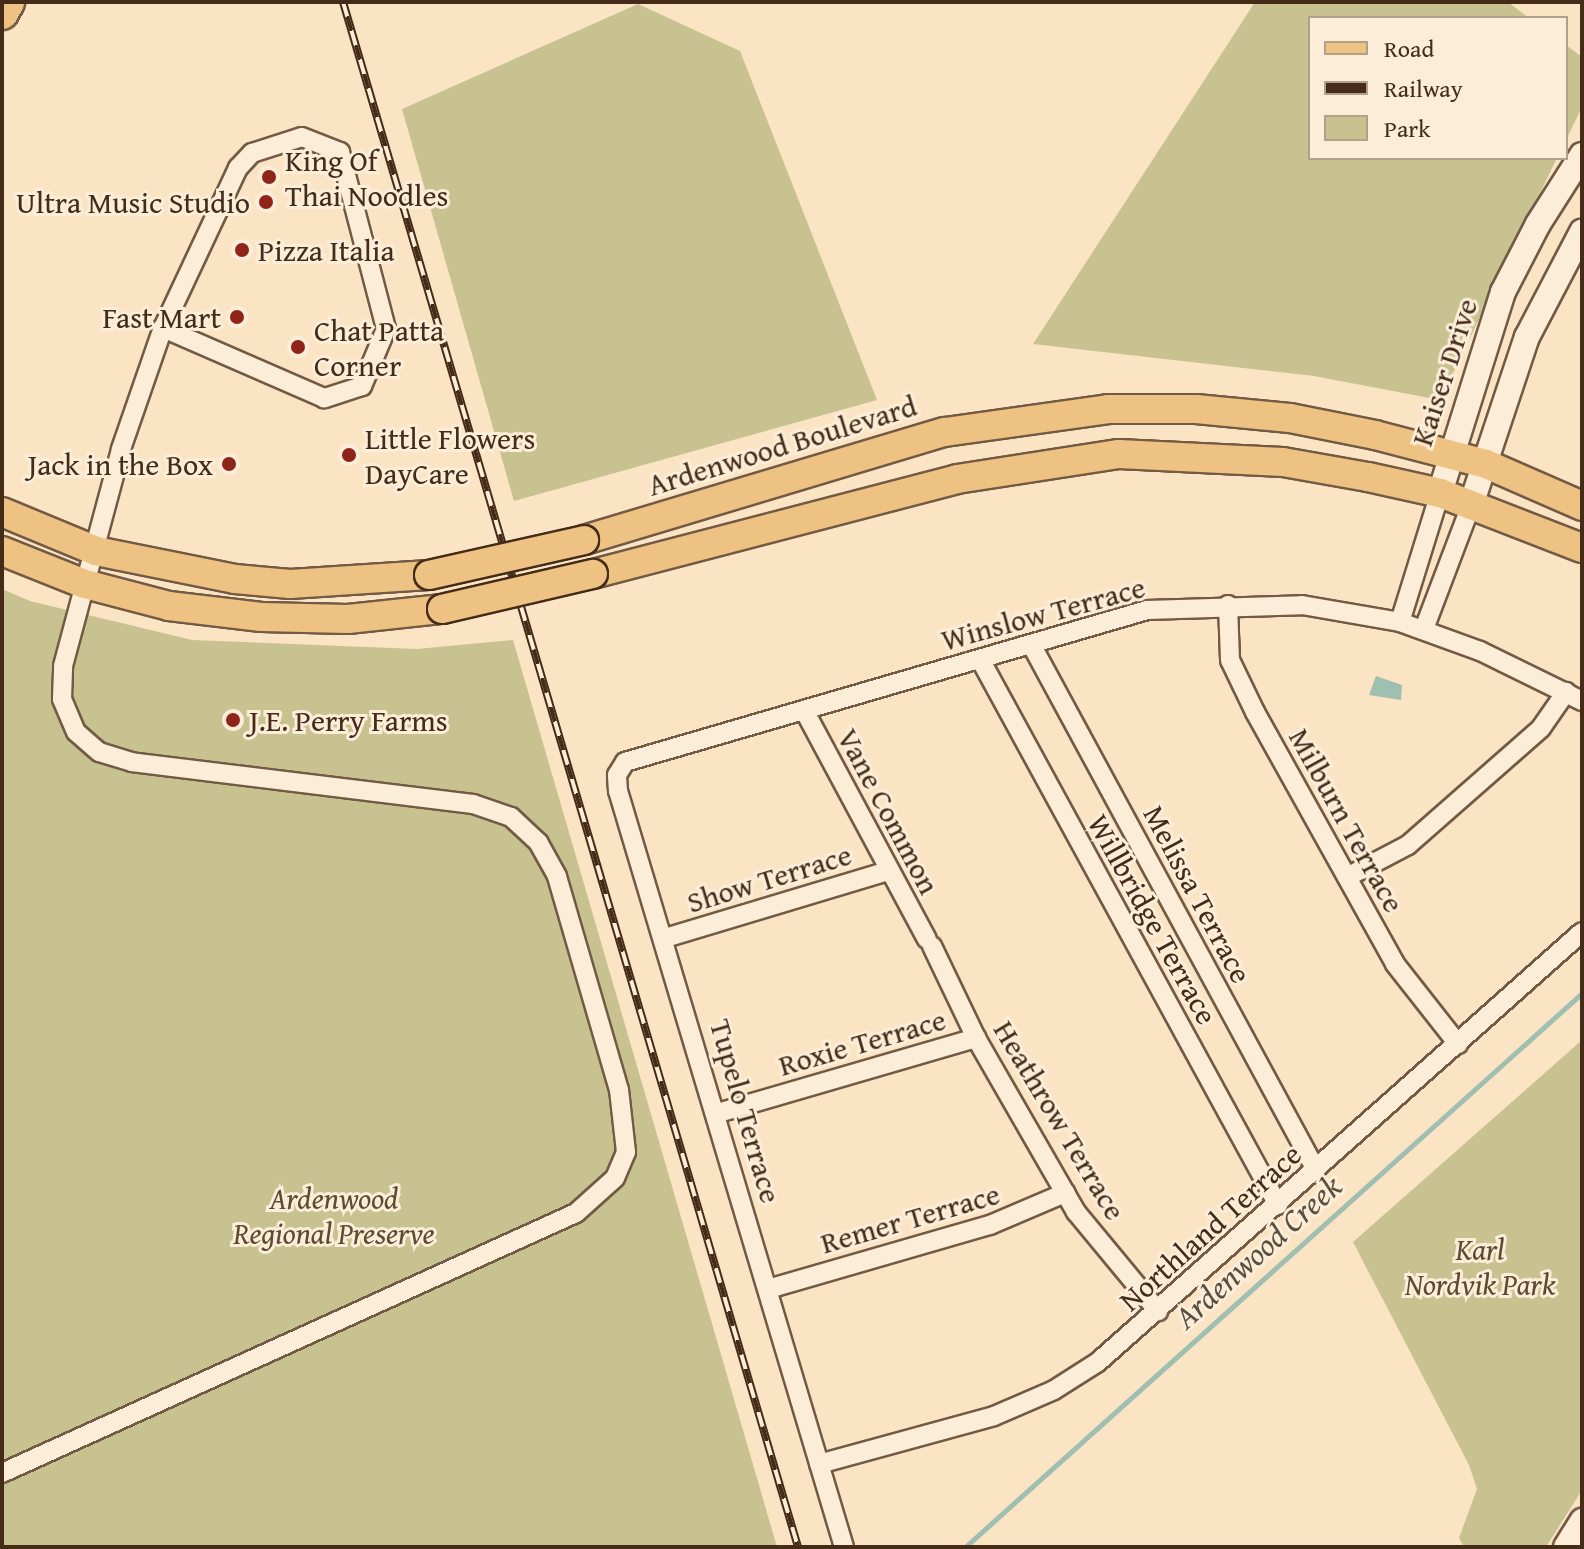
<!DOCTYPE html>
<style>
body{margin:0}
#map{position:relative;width:1584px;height:1549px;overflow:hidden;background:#fbe4c4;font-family:"Gentium Book Plus",serif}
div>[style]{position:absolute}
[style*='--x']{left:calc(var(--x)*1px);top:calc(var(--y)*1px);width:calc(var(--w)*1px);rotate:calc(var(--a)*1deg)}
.green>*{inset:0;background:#c7c28f}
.water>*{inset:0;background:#9fbfb0}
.stream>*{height:5px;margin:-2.5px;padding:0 2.5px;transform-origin:2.5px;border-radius:2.5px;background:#9fbfb0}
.roads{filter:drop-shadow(2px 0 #725a44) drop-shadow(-2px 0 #725a44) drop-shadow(0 2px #725a44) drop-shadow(0 -2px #725a44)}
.street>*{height:18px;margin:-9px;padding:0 9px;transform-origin:9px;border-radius:9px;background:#fcedd9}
.secondary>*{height:24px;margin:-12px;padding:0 12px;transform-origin:12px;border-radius:12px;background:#fcedd9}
.primary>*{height:28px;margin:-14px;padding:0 14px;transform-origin:14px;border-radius:14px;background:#eec282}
.highway>*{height:32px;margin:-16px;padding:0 16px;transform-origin:16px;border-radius:16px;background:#eec282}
.rail>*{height:8px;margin-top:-4px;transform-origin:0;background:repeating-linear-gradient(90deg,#fcedd9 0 15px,#442c19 0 30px);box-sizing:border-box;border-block:2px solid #442c19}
.bridges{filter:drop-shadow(2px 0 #442c19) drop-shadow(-2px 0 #442c19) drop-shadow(0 2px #442c19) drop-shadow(0 -2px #442c19)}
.primary-bridge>*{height:28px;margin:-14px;padding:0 14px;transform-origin:14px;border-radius:14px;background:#eec282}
.dots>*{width:22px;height:22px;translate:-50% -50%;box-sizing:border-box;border:4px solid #fcedd9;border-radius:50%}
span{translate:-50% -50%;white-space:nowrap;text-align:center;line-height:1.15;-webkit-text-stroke:6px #fcedd9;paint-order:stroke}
.poi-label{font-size:30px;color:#442c19}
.left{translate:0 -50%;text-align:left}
.right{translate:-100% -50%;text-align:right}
.street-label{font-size:30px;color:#442c19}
.park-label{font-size:30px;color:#5e4a31;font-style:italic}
.water-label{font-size:32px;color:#5b513f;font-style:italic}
.frame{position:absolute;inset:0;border:4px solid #442c19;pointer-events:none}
.legend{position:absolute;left:1308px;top:16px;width:260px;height:144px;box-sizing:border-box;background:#fcedd9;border:2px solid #b2a08c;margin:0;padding:10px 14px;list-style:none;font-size:24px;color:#442c19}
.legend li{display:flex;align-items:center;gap:16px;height:40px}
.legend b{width:40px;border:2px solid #b2a08c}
</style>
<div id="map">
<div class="green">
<div style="clip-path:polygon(1255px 2px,1508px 2px,1529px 18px,1310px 18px,1310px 158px,1557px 158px,1440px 400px,1314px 376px,1033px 344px)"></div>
<div style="clip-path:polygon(638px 4px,740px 51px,877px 400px,514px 501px,402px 109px)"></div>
<div style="clip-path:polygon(1566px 45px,1582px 57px,1582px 107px,1566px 140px)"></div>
<div style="clip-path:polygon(2px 589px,30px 601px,192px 640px,417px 649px,513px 640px,777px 1547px,2px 1547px)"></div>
<div style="clip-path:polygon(1582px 1040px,1582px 1490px,1546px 1547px,1464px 1547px,1459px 1538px,1477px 1489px,1469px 1465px,1353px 1242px)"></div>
</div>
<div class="water">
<div style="clip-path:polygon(1376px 676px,1402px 685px,1401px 700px,1369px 695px)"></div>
</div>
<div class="stream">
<div style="--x:965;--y:1547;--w:829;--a:-41.92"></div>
</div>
<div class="roads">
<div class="street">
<div style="--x:1228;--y:605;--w:55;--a:87.9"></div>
<div style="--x:1230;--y:660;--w:58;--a:64.3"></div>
<div style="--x:1255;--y:712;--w:288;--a:60.9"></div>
<div style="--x:1395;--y:964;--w:102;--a:51.8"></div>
<div style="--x:1400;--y:622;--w:135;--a:-72.8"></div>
<div style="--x:1424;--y:629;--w:133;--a:-69.2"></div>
<div style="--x:1031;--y:644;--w:598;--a:61.55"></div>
<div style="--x:980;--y:659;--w:622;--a:61.37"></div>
<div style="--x:804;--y:710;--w:260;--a:61.8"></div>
<div style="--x:1347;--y:877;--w:69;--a:-27.7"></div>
<div style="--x:1408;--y:845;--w:177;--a:-41.3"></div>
<div style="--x:1541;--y:728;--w:44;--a:-55.2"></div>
<div style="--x:665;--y:938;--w:233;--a:-16.7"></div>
<div style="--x:932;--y:946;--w:102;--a:64.4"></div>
<div style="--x:976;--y:1038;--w:201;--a:60.1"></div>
<div style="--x:1076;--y:1212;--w:129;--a:50.4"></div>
<div style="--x:718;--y:1113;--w:269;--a:-16.2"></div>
<div style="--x:768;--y:1289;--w:231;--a:-16.1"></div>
<div style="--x:990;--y:1225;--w:82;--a:-23.1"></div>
<div style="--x:819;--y:1464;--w:181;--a:-15.3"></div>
<div style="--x:994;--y:1416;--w:65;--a:-23.4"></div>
<div style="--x:1054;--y:1390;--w:52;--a:-32.5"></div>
<div style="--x:1098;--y:1362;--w:647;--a:-41.62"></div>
<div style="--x:2;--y:1473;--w:630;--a:-24.37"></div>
<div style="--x:576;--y:1213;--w:52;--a:-41.9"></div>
<div style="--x:615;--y:1178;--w:28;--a:-67"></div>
<div style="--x:626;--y:1152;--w:62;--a:-96.4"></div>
<div style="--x:619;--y:1090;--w:223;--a:-106.2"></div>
<div style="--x:557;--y:876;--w:38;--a:-119"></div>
<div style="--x:539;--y:843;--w:38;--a:-137"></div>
<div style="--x:511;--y:817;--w:40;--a:-161.1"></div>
<div style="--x:473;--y:804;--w:344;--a:-173"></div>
<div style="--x:132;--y:762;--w:34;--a:-163"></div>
<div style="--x:99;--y:752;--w:30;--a:-139"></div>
<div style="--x:76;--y:732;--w:36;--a:-113"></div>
<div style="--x:62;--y:699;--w:33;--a:-88"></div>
<div style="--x:63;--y:666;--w:225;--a:-75"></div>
<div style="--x:121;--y:449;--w:128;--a:-70.9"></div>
<div style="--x:163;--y:328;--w:177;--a:-64.9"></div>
<div style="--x:238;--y:168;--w:21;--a:-47"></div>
<div style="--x:252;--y:153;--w:52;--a:-17.7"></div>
<div style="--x:302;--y:137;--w:41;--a:21.5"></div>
<div style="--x:340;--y:152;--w:183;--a:75.4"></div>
<div style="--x:386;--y:329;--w:62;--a:112.8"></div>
<div style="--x:362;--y:386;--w:40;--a:162"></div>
<div style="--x:324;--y:398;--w:176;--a:-156.5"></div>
<div style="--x:844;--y:1547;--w:789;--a:-106.64"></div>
<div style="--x:618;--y:791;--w:16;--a:-94"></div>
<div style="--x:617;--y:775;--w:15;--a:-58"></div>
<div style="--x:625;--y:762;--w:544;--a:-16.23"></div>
<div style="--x:1147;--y:610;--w:155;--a:-1.8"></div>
<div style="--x:1302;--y:605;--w:99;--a:9.8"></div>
<div style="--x:1400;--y:622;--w:85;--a:19.9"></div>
<div style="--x:1480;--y:651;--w:114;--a:26.1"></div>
</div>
<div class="secondary">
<div style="--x:1440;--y:493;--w:211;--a:-72.6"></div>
<div style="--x:1503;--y:292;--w:76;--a:-62.8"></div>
<div style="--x:1538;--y:224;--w:82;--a:-57.5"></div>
<div style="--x:1471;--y:505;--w:177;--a:-71.6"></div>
<div style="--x:1527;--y:337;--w:119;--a:-62.4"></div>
<div style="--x:1566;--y:1547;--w:31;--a:-58"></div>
</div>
<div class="primary">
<div style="--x:2;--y:512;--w:102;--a:22.5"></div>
<div style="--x:96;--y:551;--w:142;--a:11.4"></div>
<div style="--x:235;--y:579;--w:55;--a:5.2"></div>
<div style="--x:290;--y:584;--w:139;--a:-3.7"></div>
<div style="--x:584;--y:540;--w:377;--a:-16.7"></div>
<div style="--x:945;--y:432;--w:165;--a:-8"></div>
<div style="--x:1108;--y:409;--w:88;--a:0"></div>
<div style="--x:1196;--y:409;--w:94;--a:5.5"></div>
<div style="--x:1290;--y:418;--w:87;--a:11.3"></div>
<div style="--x:1375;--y:435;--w:115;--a:14.6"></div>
<div style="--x:1486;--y:464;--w:105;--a:23.6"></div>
<div style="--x:2;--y:551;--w:89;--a:21.7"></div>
<div style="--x:85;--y:584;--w:87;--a:14.7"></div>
<div style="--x:169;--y:606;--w:93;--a:6.8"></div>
<div style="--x:261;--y:617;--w:87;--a:1.3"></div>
<div style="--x:348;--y:619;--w:95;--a:-6.1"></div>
<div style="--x:593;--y:574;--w:376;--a:-14.6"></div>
<div style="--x:957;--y:479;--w:164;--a:-8.8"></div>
<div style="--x:1119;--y:454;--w:164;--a:2.8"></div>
<div style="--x:1283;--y:462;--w:86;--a:10"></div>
<div style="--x:1368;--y:477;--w:74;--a:12.5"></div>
<div style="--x:1440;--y:493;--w:152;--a:21.2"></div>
</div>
<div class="highway">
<div style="--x:2;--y:13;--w:13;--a:-61"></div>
</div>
</div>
<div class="rail">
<div style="--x:343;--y:2;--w:1611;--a:73.59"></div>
</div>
<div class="bridges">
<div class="primary-bridge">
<div style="--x:429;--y:575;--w:159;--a:-12.7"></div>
<div style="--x:442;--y:609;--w:155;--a:-13.1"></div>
</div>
</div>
<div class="dots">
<div style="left:269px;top:177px;background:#8f2418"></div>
<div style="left:266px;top:202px;background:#8f2418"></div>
<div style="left:242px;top:250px;background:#8f2418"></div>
<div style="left:237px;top:317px;background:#8f2418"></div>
<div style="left:298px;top:347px;background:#8f2418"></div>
<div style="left:349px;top:455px;background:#8f2418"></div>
<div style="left:229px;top:464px;background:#8f2418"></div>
<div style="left:233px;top:720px;background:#8f2418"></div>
</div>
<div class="poi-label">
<span class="left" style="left:285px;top:177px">King Of<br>Thai Noodles</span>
<span class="right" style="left:250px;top:202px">Ultra Music Studio</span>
<span class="left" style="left:258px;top:250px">Pizza Italia</span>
<span class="right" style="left:221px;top:317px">Fast Mart</span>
<span class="left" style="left:314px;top:347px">Chat Patta<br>Corner</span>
<span class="left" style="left:365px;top:455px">Little Flowers<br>DayCare</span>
<span class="right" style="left:213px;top:464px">Jack in the Box</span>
<span class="left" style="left:249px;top:720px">J.E. Perry Farms</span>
</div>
<div class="street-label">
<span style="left:1444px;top:372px;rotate:-72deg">Kaiser Drive</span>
<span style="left:782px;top:445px;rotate:-17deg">Ardenwood Boulevard</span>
<span style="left:1043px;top:613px;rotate:-15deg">Winslow Terrace</span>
<span style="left:889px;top:811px;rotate:62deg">Vane Common</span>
<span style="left:1347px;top:820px;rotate:61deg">Milburn Terrace</span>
<span style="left:769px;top:878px;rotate:-17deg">Show Terrace</span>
<span style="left:1198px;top:894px;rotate:62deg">Melissa Terrace</span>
<span style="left:1153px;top:919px;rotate:61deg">Willbridge Terrace</span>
<span style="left:862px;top:1042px;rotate:-16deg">Roxie Terrace</span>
<span style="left:746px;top:1111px;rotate:74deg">Tupelo Terrace</span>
<span style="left:1060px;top:1120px;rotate:59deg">Heathrow Terrace</span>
<span style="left:910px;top:1218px;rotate:-16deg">Remer Terrace</span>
<span style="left:1210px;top:1227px;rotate:-42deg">Northland Terrace</span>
</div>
<div class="park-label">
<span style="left:334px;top:1215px">Ardenwood<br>Regional Preserve</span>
<span style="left:1480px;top:1266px">Karl<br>Nordvik Park</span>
</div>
<div class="water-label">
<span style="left:1258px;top:1252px;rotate:-42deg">Ardenwood Creek</span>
</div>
<div class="frame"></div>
<ul class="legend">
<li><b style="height:10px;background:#eec282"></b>Road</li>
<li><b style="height:10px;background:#442c19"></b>Railway</li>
<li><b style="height:22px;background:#c7c28f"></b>Park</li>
</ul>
</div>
